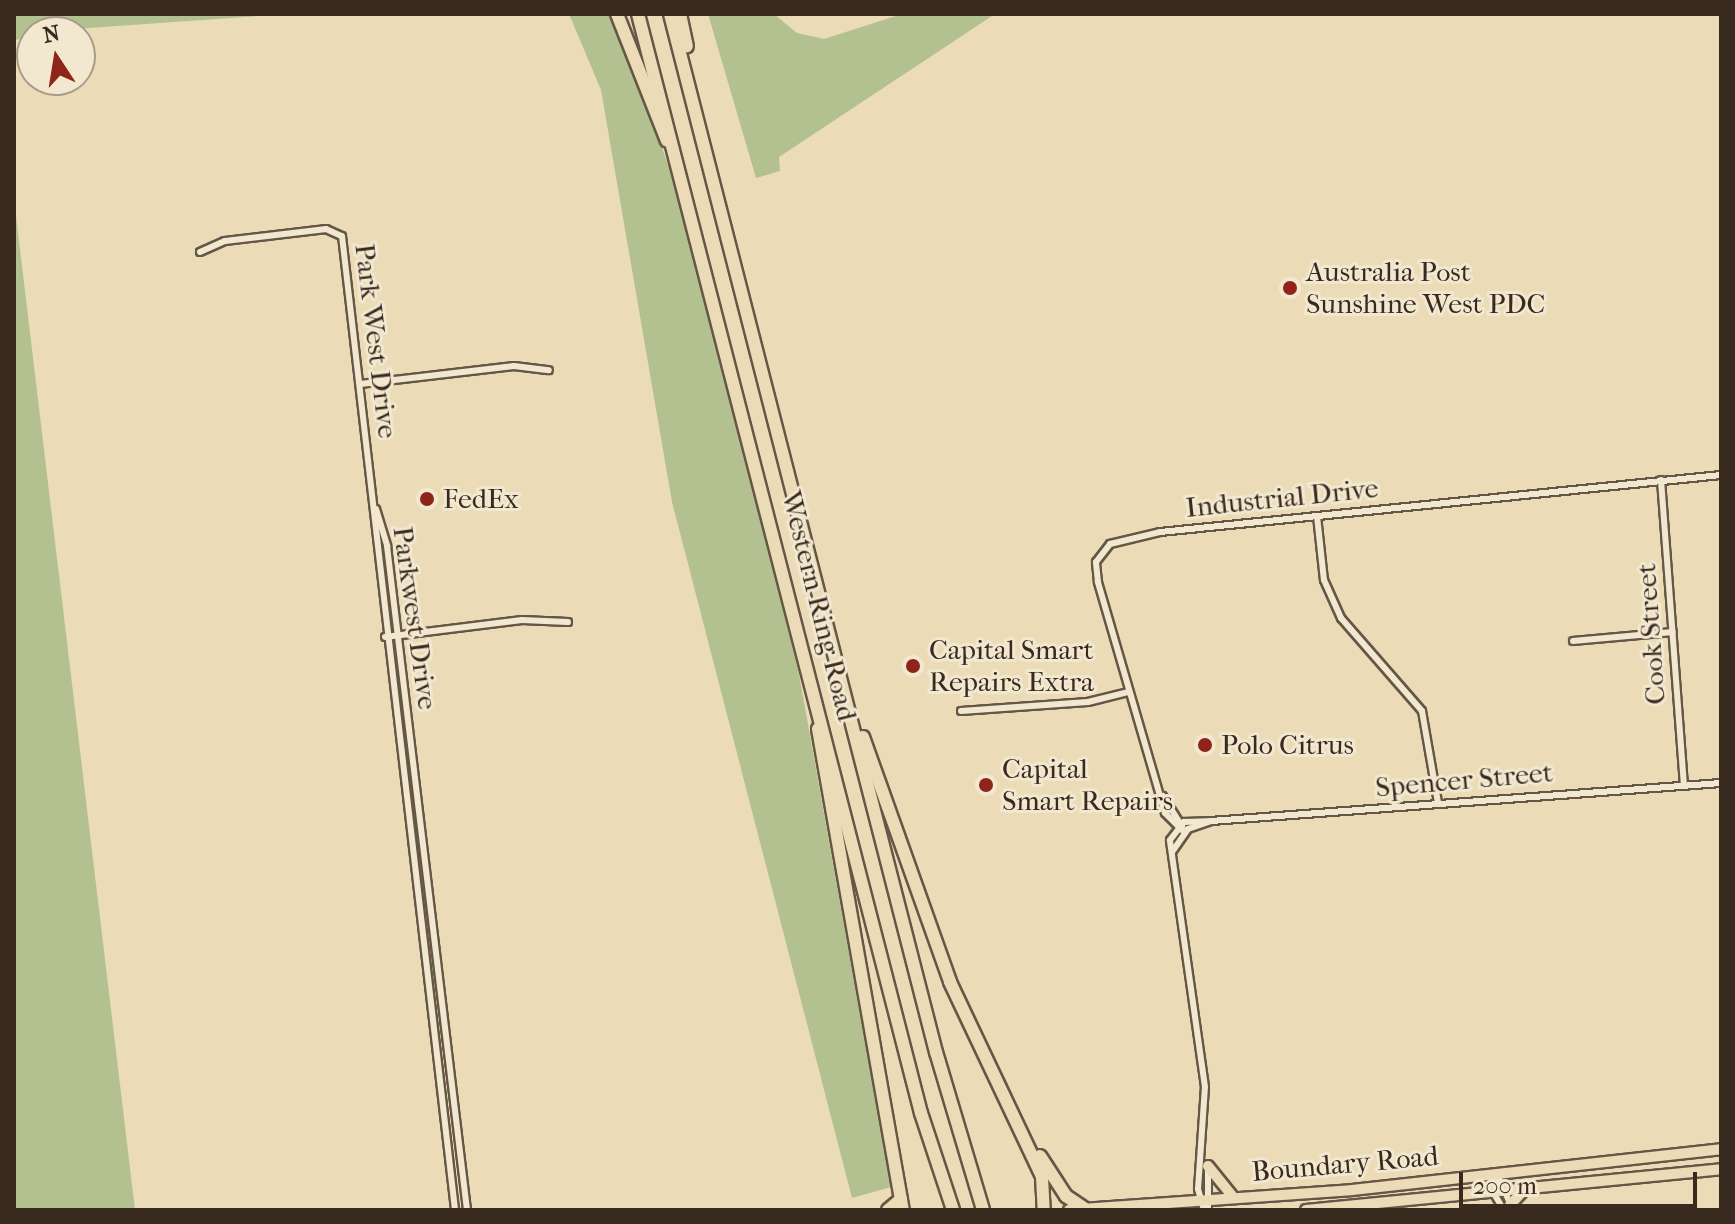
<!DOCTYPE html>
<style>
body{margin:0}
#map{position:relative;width:1735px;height:1224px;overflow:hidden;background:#ebdcb7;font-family:"IM FELL French Canon",serif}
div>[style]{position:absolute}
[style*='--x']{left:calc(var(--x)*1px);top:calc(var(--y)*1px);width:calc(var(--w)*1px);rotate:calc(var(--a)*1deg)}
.green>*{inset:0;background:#b3c191}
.roads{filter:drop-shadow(2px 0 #665646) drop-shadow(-2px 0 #665646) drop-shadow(0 2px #665646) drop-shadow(0 -2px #665646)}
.minor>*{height:6px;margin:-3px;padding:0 3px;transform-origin:3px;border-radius:3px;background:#f2e8d0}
.primary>*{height:10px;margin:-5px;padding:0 5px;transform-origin:5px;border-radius:5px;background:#ebdcb7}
.motorway>*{height:12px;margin:-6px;padding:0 6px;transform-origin:6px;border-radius:6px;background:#ebdcb7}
.dots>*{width:22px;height:22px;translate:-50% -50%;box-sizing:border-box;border:4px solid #f2e8d0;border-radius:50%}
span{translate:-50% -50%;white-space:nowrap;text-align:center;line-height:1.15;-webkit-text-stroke:6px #f2e8d0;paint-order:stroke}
.poi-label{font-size:28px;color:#392a20}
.left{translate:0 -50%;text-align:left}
.street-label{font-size:28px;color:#392a20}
.frame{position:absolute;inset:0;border:16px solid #392a20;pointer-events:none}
.north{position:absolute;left:16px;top:16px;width:80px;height:80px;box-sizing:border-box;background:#f2e8d0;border:2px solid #a89c8a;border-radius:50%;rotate:348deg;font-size:22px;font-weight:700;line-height:32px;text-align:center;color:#392a20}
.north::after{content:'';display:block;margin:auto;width:28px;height:36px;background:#8f2418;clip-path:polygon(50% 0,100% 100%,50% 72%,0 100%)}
.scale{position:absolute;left:1459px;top:1172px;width:238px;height:36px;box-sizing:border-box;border:4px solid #392a20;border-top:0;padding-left:10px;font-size:24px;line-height:28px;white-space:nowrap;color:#392a20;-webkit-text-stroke:6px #f2e8d0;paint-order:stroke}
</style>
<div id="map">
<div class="green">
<div style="clip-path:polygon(14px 14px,287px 14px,32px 32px,32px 38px,14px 40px)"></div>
<div style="clip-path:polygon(569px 14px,608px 14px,646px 102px,680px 199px,799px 674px,891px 1187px,852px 1198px,672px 502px,601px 90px)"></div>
<div style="clip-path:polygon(708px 14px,774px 14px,797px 33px,824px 39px,902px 14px,995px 14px,779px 157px,780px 171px,756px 178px)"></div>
<div style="clip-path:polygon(14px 199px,135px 1210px,14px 1210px)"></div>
</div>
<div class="roads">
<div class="minor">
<div style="--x:200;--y:252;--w:27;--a:-24"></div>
<div style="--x:225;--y:241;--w:102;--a:-6.8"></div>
<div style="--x:326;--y:229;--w:17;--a:24"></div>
<div style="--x:342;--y:236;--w:981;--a:83.38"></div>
<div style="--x:360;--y:384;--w:155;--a:-6.7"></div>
<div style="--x:514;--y:366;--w:35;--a:7"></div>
<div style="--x:1661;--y:480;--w:306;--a:85.7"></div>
<div style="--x:376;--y:509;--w:39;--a:73"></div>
<div style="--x:387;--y:546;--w:669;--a:83.13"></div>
<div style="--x:1317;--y:516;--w:64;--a:83.8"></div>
<div style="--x:1324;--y:580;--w:42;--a:65.9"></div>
<div style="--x:1341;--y:618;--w:123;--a:48.9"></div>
<div style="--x:1422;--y:711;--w:93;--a:80.1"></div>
<div style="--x:385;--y:637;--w:138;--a:-7.1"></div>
<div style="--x:522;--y:620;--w:46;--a:2.5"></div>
<div style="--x:1573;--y:641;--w:100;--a:-5.1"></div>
<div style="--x:961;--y:711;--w:127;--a:-4.1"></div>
<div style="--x:1088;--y:702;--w:41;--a:-14"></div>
<div style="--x:1163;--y:796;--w:36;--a:58"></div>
<div style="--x:1184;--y:832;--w:27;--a:-135"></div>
<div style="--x:1165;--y:813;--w:241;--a:-106.2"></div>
<div style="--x:1098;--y:582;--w:20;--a:-96"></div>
<div style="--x:1096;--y:562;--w:23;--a:-52"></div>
<div style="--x:1110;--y:544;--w:51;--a:-13.5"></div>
<div style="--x:1160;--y:532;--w:564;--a:-5.8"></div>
<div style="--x:1172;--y:852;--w:28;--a:-55"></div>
<div style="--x:1188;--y:829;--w:24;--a:-19"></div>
<div style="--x:1211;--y:821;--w:511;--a:-4.26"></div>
<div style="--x:1208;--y:1167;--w:43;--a:90"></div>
<div style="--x:1497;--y:1174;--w:39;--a:66"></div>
<div style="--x:1497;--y:1174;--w:18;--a:103"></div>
<div style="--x:1493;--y:1192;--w:21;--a:59"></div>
<div style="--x:1204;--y:1210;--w:22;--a:-106"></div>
<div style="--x:1198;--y:1189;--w:102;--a:-86.1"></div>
<div style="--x:1205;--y:1087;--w:249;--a:-98.1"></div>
<div style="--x:1170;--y:840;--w:23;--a:-52"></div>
<div style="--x:1184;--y:822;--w:24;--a:-2"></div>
</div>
<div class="primary">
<div style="--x:1208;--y:1166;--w:41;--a:50.9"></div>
<div style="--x:1510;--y:1205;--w:21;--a:-47"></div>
<div style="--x:1069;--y:1210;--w:284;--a:-4"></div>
<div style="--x:1352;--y:1190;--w:371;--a:-6.3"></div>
<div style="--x:1306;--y:1210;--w:417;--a:-5.6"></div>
</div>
<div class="motorway">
<div style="--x:617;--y:14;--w:136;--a:68.5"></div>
<div style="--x:638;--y:14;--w:1135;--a:75.56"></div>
<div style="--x:921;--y:1113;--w:102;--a:71.7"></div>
<div style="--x:670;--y:14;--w:1072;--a:75.63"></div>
<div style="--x:936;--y:1052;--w:165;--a:73.4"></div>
<div style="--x:680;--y:14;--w:33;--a:78"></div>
<div style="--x:818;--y:729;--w:488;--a:80"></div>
<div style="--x:863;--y:737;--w:260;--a:70.4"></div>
<div style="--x:950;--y:982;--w:216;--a:64.7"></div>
<div style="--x:1042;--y:1177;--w:33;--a:87"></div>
<div style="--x:1040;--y:1156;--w:48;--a:57"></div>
<div style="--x:1066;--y:1196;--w:22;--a:34"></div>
<div style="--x:888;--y:1210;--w:17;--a:-40"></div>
</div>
</div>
<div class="dots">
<div style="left:1290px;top:288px;background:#8f2418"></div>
<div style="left:427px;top:499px;background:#8f2418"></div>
<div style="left:913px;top:666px;background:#8f2418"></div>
<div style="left:1205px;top:745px;background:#8f2418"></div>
<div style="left:986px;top:785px;background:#8f2418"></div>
</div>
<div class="poi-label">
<span class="left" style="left:1306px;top:288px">Australia Post<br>Sunshine West PDC</span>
<span class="left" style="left:443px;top:499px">FedEx</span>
<span class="left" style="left:929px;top:666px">Capital Smart<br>Repairs Extra</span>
<span class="left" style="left:1221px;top:745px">Polo Citrus</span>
<span class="left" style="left:1002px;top:785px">Capital<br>Smart Repairs</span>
</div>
<div class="street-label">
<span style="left:376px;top:341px;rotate:83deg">Park West Drive</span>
<span style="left:1282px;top:498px;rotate:-6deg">Industrial Drive</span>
<span style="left:819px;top:606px;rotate:76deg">Western Ring Road</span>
<span style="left:415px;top:618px;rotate:82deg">Parkwest Drive</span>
<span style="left:1651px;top:634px;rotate:-94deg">Cook Street</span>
<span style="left:1464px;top:780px;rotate:-5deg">Spencer Street</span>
<span style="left:1345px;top:1164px;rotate:-5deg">Boundary Road</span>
</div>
<div class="frame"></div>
<div class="north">N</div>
<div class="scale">200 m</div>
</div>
